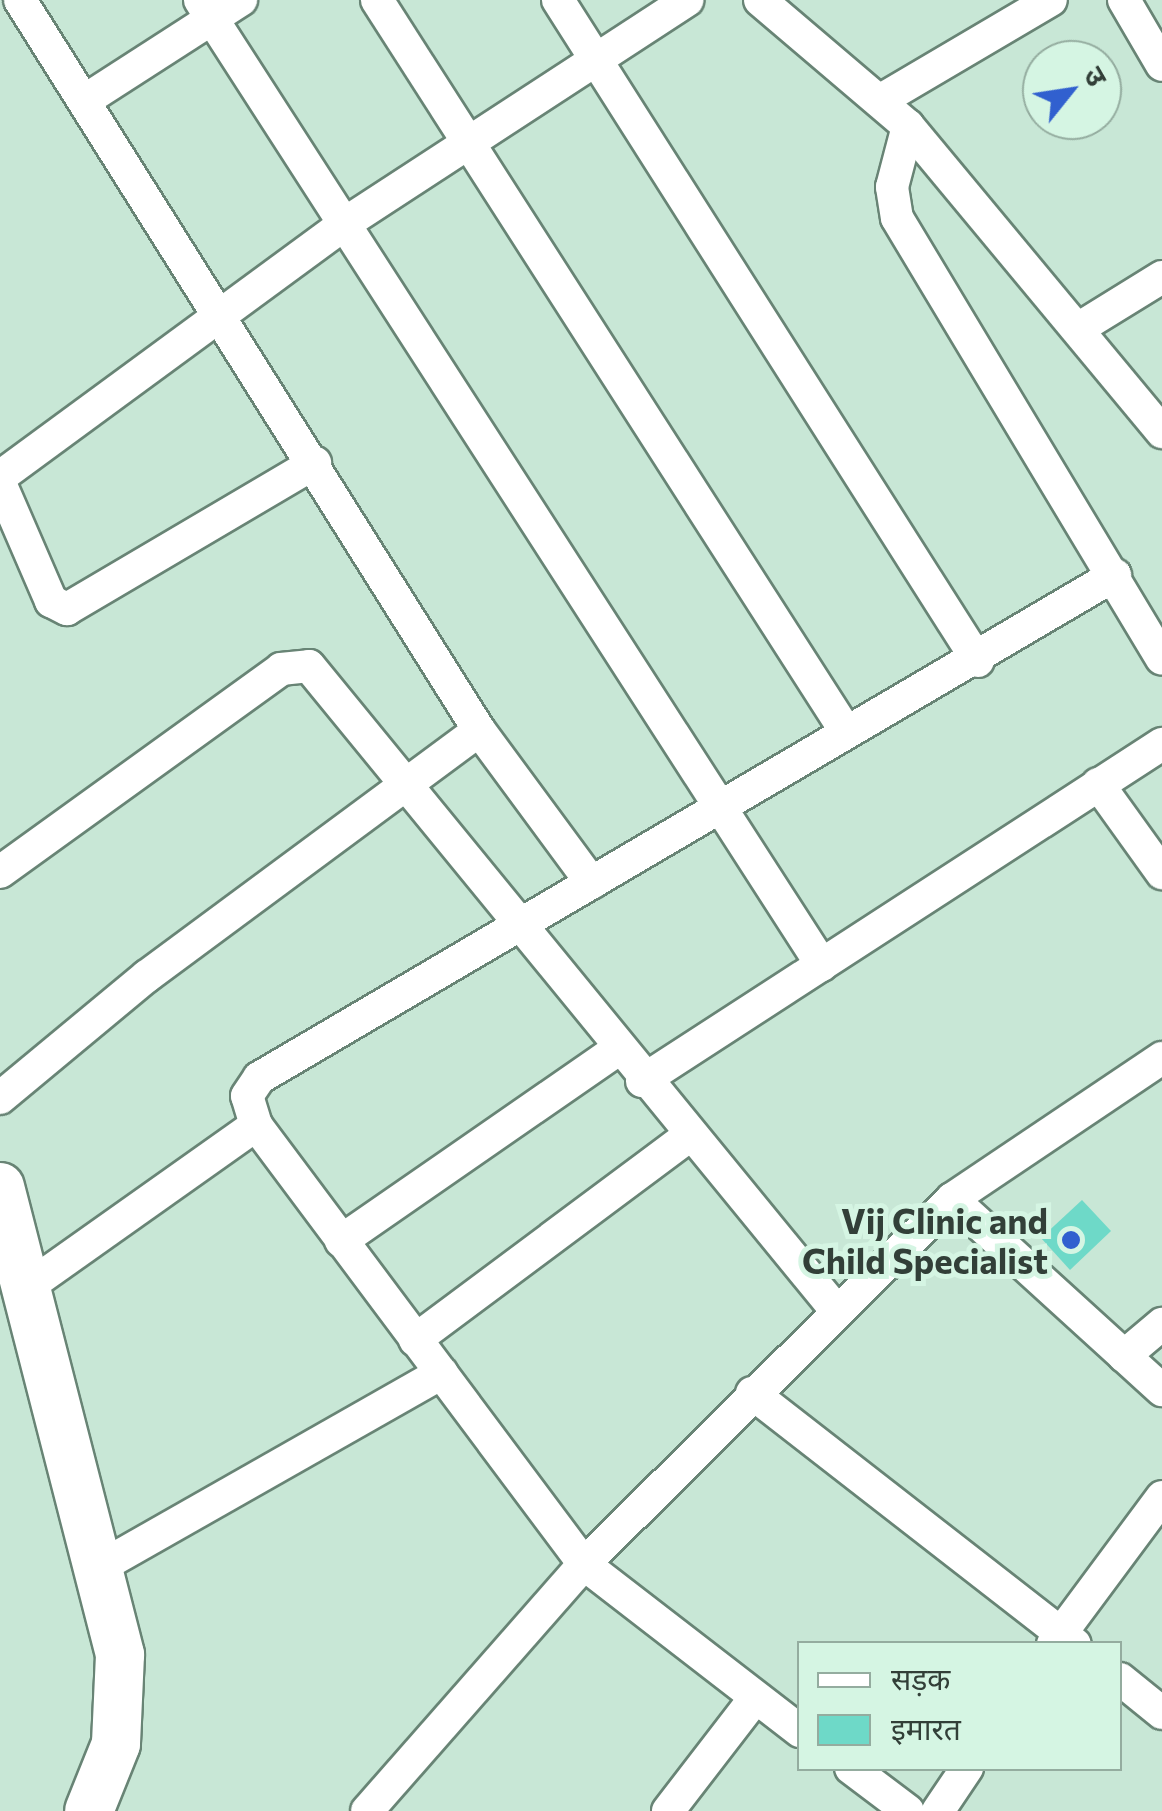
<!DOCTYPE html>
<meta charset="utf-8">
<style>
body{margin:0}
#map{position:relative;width:1162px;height:1811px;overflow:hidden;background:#c8e7d6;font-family:Commissioner,"Noto Sans Devanagari",sans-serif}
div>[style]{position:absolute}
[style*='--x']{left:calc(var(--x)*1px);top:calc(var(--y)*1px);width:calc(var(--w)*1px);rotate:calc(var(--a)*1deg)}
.building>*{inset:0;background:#6ed9c8}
.roads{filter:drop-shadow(2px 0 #688475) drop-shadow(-2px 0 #688475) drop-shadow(0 2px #688475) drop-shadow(0 -2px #688475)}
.street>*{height:32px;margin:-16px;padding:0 16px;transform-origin:16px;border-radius:16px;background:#fff}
.secondary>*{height:48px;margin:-24px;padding:0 24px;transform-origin:24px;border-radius:24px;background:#fff}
.dots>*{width:28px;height:28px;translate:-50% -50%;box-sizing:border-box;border:5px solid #d5f5e3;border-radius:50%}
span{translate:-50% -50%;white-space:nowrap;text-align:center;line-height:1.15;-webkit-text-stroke:10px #d5f5e3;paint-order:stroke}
.poi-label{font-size:35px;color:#323f38;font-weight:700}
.right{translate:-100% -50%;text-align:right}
.legend{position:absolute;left:797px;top:1641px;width:325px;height:130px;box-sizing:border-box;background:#d5f5e3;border:2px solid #94ac9f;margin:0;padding:12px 18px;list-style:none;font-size:30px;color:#323f38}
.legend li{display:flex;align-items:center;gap:20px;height:50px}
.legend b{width:50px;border:2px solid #94ac9f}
.north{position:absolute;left:1022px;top:40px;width:100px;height:100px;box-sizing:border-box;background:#d5f5e3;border:2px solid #94ac9f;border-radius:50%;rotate:60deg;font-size:28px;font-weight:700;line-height:40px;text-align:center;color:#323f38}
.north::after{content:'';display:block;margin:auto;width:35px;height:45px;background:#3160cf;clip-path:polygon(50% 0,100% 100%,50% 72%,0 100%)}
</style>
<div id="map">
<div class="building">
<div style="clip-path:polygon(1082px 1200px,1111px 1231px,1070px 1270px,1041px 1238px)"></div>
</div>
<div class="roads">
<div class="street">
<div style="--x:20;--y:0;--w:862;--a:57.84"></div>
<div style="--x:479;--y:730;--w:190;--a:53.6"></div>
<div style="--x:200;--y:0;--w:1148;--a:57.2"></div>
<div style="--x:377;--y:0;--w:867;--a:57.34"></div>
<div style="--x:558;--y:0;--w:783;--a:57.57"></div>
<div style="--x:760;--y:0;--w:194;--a:40.4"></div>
<div style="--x:908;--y:126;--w:398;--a:50.3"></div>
<div style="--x:1124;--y:0;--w:75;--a:59.7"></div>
<div style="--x:881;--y:100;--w:197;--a:-30.5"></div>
<div style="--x:84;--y:101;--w:187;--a:-32.8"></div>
<div style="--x:908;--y:126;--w:63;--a:104.7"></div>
<div style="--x:892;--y:187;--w:31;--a:81"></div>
<div style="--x:897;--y:218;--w:514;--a:59"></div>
<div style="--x:1081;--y:327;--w:95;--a:-31.7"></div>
<div style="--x:0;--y:477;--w:427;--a:-36.3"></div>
<div style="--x:344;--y:224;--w:410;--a:-33.1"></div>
<div style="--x:0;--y:483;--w:129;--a:66.6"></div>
<div style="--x:51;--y:601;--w:18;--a:27"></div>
<div style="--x:67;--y:609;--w:288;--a:-30.5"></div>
<div style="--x:1098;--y:784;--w:110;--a:54.3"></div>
<div style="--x:0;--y:872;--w:347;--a:-35.8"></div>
<div style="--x:281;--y:669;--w:28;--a:-6"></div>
<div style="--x:309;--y:666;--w:832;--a:50.71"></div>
<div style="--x:642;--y:1081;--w:620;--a:-32.95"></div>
<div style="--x:0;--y:1098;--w:191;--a:-39.7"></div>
<div style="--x:147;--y:976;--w:413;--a:-36.5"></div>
<div style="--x:952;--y:1199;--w:284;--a:42.3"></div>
<div style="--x:341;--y:1241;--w:336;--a:-34.7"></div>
<div style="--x:26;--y:1288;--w:282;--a:-35.3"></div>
<div style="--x:415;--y:1340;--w:339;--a:-36.7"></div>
<div style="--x:1124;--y:1356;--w:50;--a:-40.1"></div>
<div style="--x:752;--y:1393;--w:409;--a:37.9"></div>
<div style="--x:100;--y:1567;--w:393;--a:-29.6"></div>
<div style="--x:1053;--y:1644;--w:183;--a:-53.4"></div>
<div style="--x:1120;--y:1679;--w:54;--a:39"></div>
<div style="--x:800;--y:1731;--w:273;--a:-142.3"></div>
<div style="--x:584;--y:1564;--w:548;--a:-126.77"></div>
<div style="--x:256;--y:1125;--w:30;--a:-107"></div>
<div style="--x:247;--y:1096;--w:22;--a:-56"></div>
<div style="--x:259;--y:1078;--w:993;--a:-30.44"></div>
<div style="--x:851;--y:1768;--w:71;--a:37"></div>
<div style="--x:367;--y:1811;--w:329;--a:-48.7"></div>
<div style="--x:584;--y:1564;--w:518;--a:-44.77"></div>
<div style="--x:952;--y:1199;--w:253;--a:-33.9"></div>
<div style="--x:668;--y:1811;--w:143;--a:-52.4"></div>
<div style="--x:938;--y:1811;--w:52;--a:-56"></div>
</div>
<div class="secondary">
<div style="--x:0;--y:1187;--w:483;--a:75.6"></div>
<div style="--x:120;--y:1655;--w:89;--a:92.6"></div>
<div style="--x:116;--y:1744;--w:72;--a:111.9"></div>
</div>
</div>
<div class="dots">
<div style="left:1071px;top:1240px;background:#3160cf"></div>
</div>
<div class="poi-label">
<span class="right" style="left:1048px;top:1240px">Vij Clinic and<br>Child Specialist</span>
</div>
<ul class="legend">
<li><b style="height:12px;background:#fff"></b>सड़क</li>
<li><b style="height:28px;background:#6ed9c8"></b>इमारत</li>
</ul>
<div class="north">उ</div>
</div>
